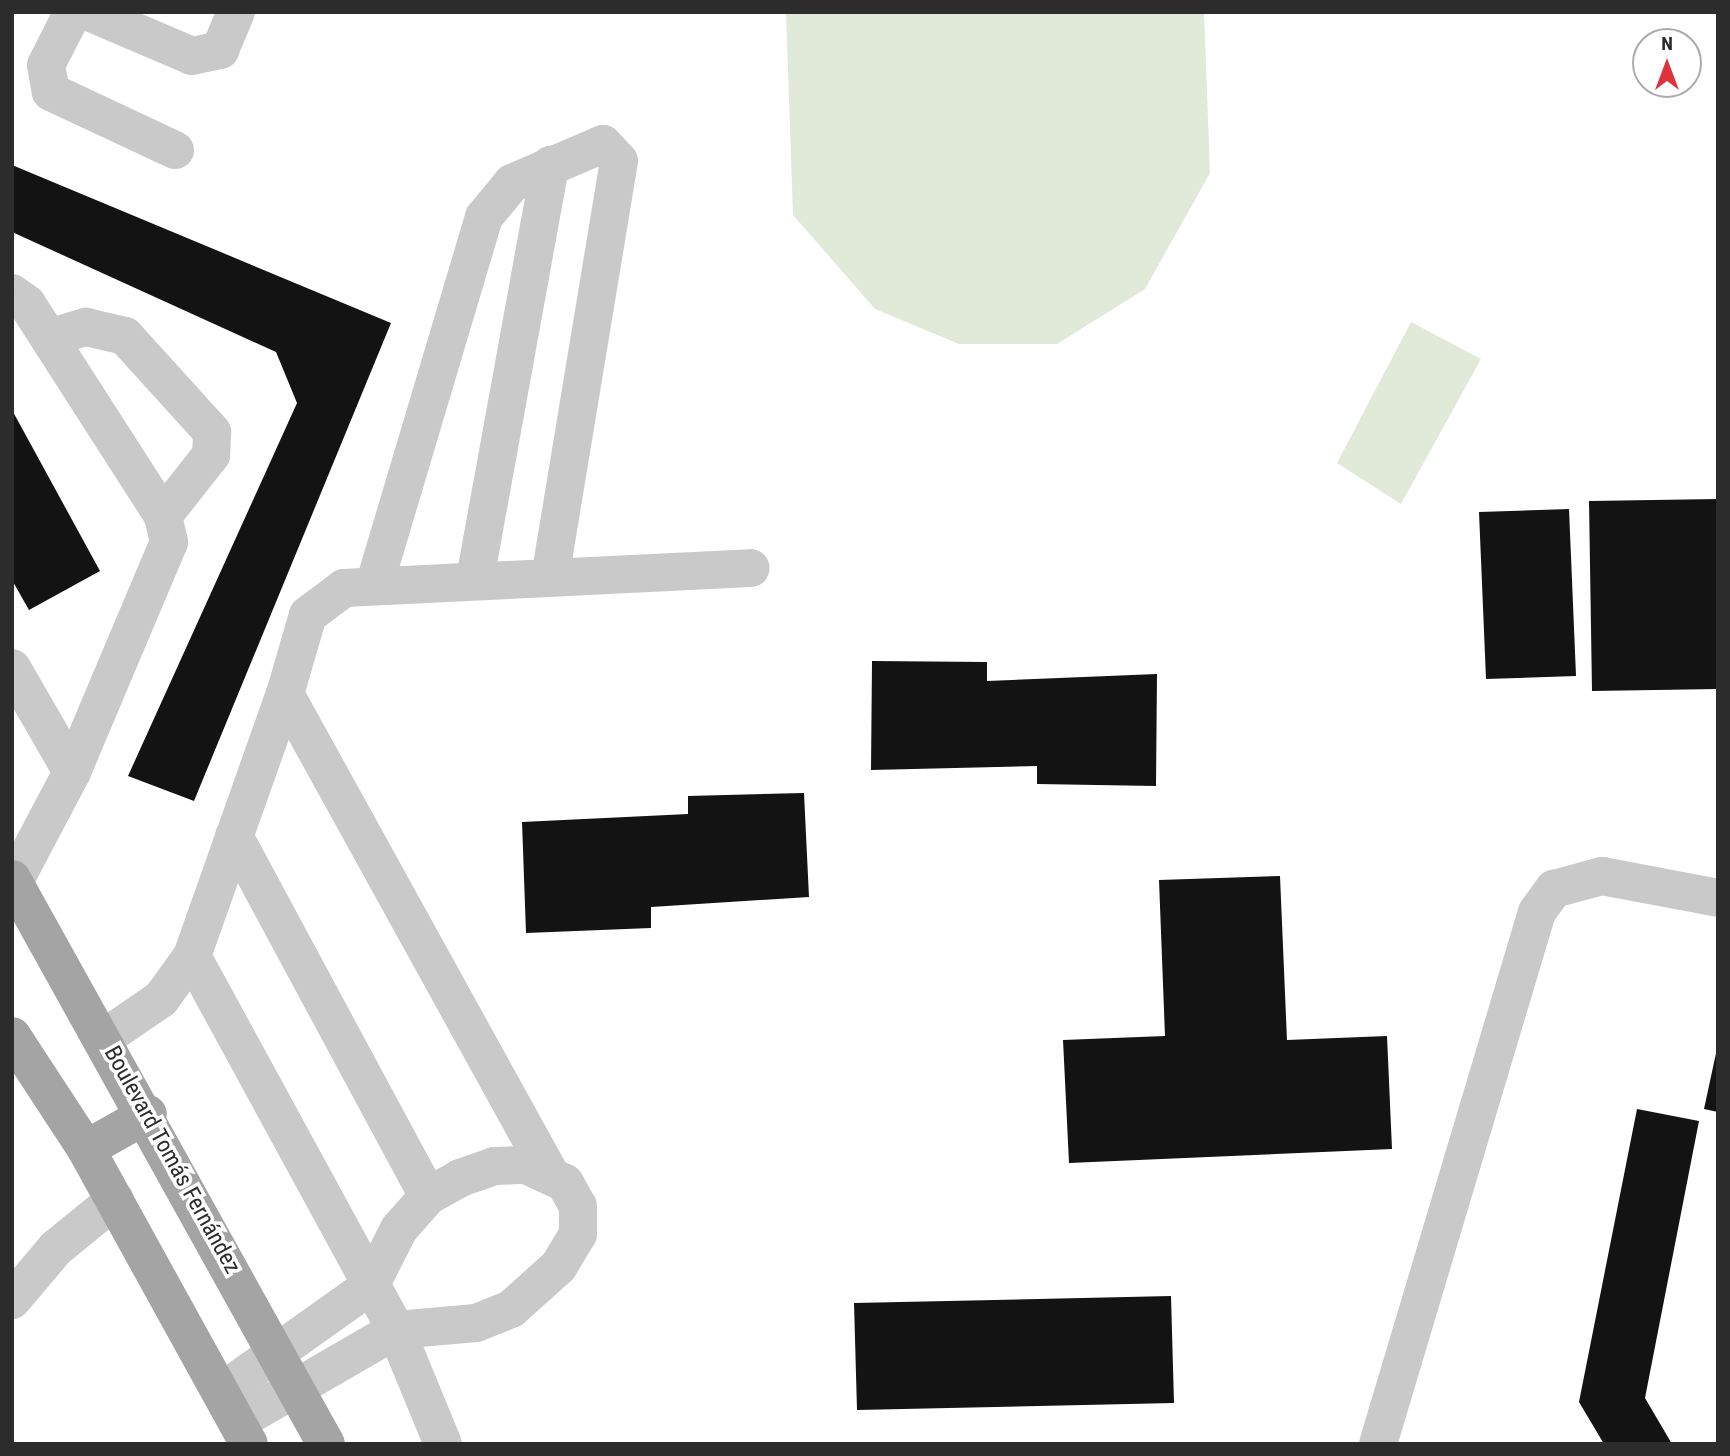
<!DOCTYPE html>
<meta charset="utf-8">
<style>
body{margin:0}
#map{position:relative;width:1730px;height:1456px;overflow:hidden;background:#fff;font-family:"Roboto Condensed",sans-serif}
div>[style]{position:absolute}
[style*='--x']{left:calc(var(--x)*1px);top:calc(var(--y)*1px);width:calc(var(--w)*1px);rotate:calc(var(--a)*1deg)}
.green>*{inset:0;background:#e1e9d9}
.building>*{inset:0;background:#131313}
.minor>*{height:38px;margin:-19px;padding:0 19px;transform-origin:19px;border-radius:19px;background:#c9c9c9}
.major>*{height:38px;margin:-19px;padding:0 19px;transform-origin:19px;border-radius:19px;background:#a4a4a4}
span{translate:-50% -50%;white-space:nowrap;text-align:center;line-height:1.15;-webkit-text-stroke:7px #fff;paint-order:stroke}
.street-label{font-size:23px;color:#2c2c2c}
.frame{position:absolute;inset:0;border:14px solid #2c2c2c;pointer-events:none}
.north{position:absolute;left:1632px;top:28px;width:70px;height:70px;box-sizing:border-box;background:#fff;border:2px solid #ababab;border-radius:50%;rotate:0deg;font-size:19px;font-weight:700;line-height:28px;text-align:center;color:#2c2c2c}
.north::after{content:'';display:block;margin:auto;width:24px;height:32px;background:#dd333d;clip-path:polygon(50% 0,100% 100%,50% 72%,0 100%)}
</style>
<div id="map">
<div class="green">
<div style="clip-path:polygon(786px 12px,1204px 12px,1210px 173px,1145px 289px,1057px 344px,959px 344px,875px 309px,793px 215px)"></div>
<div style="clip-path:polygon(1411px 322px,1481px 359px,1401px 504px,1337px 463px)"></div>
</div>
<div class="building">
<div style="clip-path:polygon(12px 165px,391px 323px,194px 801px,128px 776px,297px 403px,276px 352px,12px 232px)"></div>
<div style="clip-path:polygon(12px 410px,100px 571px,29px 610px,12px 580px)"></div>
<div style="clip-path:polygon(1718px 499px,1718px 689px,1592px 691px,1589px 501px)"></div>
<div style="clip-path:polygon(1569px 509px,1576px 676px,1486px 679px,1479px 512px)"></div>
<div style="clip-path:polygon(872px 661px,987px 662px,987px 681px,1157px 674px,1156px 786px,1037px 784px,1037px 766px,871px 770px)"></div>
<div style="clip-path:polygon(804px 793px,809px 897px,651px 907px,651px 928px,526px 933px,522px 822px,688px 814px,688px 796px)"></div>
<div style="clip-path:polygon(1280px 876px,1287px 1040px,1387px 1036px,1392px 1149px,1069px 1163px,1063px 1040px,1165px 1036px,1159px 880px)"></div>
<div style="clip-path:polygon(1718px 1044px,1718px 1112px,1704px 1109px)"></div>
<div style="clip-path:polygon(1637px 1109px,1699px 1121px,1645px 1398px,1672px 1444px,1604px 1444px,1579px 1402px)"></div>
<div style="clip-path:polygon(1171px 1296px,1174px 1403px,857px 1410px,854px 1303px)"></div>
</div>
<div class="minor">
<div style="--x:73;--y:12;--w:59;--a:117"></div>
<div style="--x:46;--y:65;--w:27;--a:80"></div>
<div style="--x:51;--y:92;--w:137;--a:25.1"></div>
<div style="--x:89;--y:12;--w:112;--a:23.1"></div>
<div style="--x:192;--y:56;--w:29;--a:-12"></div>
<div style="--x:220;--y:50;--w:41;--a:-67.2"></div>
<div style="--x:12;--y:293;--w:19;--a:36"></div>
<div style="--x:27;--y:304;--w:252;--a:57.3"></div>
<div style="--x:163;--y:516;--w:27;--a:77"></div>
<div style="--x:169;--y:542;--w:250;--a:112.9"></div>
<div style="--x:72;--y:772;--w:124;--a:117.8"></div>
<div style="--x:49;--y:338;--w:39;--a:-17"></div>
<div style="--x:86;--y:327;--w:40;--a:13"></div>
<div style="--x:125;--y:336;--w:130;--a:47.8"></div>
<div style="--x:212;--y:432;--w:23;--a:92"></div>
<div style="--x:211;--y:455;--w:78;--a:128.2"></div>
<div style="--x:475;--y:579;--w:421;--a:-79.7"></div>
<div style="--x:374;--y:586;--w:385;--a:-73.4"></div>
<div style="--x:484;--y:217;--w:44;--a:-50.5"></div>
<div style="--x:512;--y:183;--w:99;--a:-23.2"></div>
<div style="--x:603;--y:144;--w:23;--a:47"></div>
<div style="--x:619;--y:161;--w:418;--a:99.4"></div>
<div style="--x:12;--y:668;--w:120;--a:60"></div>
<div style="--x:234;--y:836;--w:409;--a:61.7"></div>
<div style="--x:192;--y:956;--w:426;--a:61.4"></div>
<div style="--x:396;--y:1330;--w:123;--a:67.6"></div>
<div style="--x:104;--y:1038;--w:69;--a:-34.4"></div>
<div style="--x:161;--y:999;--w:53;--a:-54.2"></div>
<div style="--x:192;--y:956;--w:278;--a:-70.5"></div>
<div style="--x:549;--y:1172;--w:546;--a:-118.91"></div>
<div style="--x:285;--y:694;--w:82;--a:-73.8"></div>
<div style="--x:308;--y:615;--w:45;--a:-36.9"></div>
<div style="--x:344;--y:588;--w:407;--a:-2.8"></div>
<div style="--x:12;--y:1300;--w:68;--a:-49.8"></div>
<div style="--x:56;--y:1248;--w:76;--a:-39.1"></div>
<div style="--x:221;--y:1392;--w:183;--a:-35.4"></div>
<div style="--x:370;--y:1286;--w:64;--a:-63"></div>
<div style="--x:399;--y:1229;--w:44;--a:-48.7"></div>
<div style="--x:428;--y:1196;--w:37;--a:-29"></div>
<div style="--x:460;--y:1178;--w:36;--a:-19"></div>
<div style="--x:494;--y:1166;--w:32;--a:-2"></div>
<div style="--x:526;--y:1165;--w:43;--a:24.8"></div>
<div style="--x:565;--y:1183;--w:26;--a:61"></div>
<div style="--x:578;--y:1206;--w:28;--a:90"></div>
<div style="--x:578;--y:1234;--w:37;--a:121"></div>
<div style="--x:559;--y:1266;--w:64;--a:138.1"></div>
<div style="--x:511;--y:1309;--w:38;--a:158"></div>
<div style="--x:476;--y:1323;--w:80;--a:175"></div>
<div style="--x:396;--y:1330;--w:184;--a:149.9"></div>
<div style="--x:1378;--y:1444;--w:555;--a:-73.36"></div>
<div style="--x:1537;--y:912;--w:29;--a:-54"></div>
<div style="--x:1554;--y:889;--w:50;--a:-15.2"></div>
<div style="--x:1602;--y:876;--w:118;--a:10.7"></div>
</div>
<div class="major">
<div style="--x:12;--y:879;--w:646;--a:60.94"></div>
<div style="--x:12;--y:1036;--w:135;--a:56.8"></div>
<div style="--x:86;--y:1149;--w:337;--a:61.1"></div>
<div style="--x:86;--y:1149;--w:71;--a:-29.4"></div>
</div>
<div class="street-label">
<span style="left:172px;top:1160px;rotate:61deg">Boulevard Tomás Fernández</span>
</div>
<div class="frame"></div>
<div class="north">N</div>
</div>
